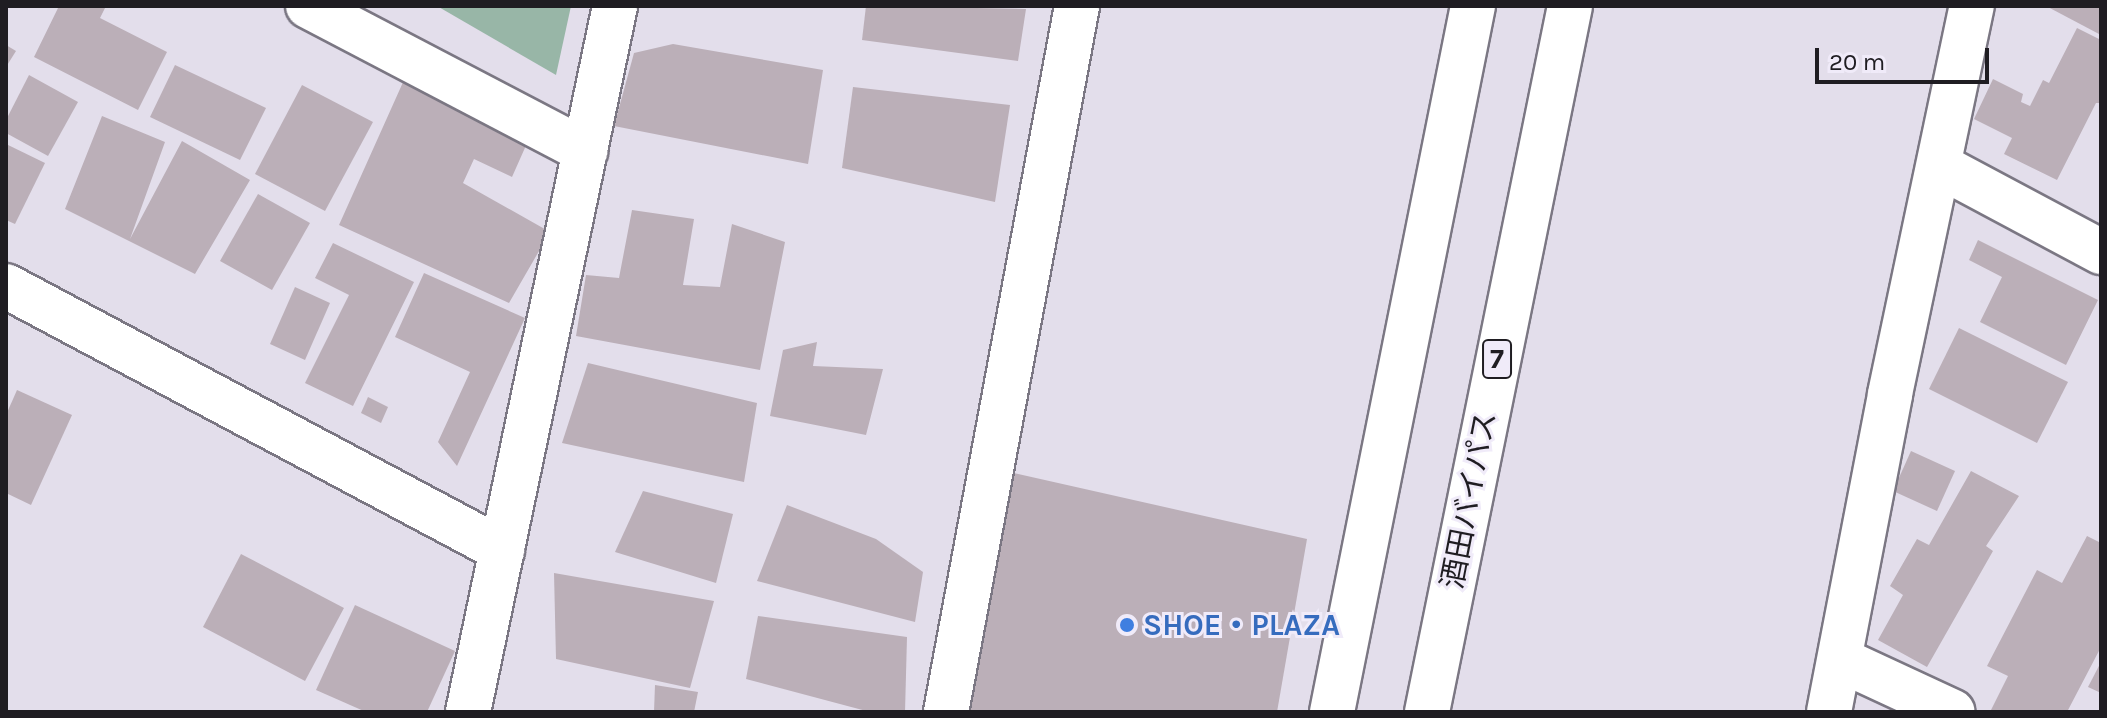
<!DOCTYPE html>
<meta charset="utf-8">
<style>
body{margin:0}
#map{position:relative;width:2107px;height:718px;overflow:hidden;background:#e3deeb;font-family:Karla,"Noto Sans JP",sans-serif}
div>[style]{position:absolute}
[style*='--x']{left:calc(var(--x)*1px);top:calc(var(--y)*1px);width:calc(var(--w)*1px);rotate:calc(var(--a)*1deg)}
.green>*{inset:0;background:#98b6a7}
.building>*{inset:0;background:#bbafb8}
.roads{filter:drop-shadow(2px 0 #7b7783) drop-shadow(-2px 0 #7b7783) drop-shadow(0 2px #7b7783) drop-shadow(0 -2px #7b7783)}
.street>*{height:44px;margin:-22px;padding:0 22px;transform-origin:22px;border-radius:22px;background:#fff}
.highway>*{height:44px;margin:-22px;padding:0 22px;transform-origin:22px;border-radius:22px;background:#fff}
.dots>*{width:22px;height:22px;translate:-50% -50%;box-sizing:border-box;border:4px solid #f0ebf9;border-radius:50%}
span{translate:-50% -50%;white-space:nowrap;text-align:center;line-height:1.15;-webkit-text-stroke:6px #f0ebf9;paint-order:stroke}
.shield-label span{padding:2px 6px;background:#f0ebf9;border:2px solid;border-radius:6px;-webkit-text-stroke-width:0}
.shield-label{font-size:28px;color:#1f1d22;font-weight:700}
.street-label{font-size:30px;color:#1f1d22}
.shop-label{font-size:30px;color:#366cbe;font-weight:700}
.left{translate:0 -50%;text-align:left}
.frame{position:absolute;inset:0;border:8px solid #1f1d22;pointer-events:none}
.scale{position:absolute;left:1815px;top:48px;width:174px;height:36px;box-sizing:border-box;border:4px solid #1f1d22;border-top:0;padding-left:10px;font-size:24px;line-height:28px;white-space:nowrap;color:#1f1d22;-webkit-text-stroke:6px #f0ebf9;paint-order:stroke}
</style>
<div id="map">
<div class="green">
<div style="clip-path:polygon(437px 6px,571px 6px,556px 75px)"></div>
</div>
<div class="building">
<div style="clip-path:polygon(59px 6px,106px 6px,100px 18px,167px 52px,138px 110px,34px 57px)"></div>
<div style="clip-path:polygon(866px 6px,1026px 9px,1018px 61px,862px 40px)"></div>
<div style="clip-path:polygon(2046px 6px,2101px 6px,2101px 30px,2099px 34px)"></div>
<div style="clip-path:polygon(2077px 28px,2101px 40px,2101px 103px,2096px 103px,2057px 180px,2004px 154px,2012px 138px,1974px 119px,1993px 79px,2023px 94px,2021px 102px,2030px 106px,2043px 80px,2049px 83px)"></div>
<div style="clip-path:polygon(673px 44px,823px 70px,808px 164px,614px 126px,634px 53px)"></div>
<div style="clip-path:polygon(6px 45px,16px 51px,6px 67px)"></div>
<div style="clip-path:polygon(175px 65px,266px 108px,240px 160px,150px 117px)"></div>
<div style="clip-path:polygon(29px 75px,78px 102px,48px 156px,6px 133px,6px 120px)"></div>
<div style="clip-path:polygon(404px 80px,528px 141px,512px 177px,474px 159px,463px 183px,550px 232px,509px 303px,339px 225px)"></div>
<div style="clip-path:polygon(302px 85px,373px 122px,325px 211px,255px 174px)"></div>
<div style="clip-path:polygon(853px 87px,1010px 105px,995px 202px,842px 168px)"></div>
<div style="clip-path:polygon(102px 116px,165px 142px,130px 239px,182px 141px,250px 180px,195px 274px,65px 209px)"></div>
<div style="clip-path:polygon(6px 144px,45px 163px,15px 224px,6px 220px)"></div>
<div style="clip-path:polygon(258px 194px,310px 223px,272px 290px,220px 261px)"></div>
<div style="clip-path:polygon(632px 210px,694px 219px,683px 285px,720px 287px,732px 224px,785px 242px,760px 370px,576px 336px,586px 275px,619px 278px)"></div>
<div style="clip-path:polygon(1978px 240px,2098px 300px,2066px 365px,1980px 322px,2002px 277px,1969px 260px)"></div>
<div style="clip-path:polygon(333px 243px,414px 282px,353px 406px,305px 383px,349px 295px,315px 278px)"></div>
<div style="clip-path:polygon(424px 273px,525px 318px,457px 466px,438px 442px,470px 372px,395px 337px)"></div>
<div style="clip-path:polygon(295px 287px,330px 303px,305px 360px,270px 344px)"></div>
<div style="clip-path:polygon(1959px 328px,2068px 382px,2037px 443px,1929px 389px)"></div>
<div style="clip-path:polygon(817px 342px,813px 366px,883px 369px,866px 435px,770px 416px,783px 350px)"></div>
<div style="clip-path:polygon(588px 363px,757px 403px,744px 482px,562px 443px)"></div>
<div style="clip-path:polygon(17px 390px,72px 415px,31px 505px,6px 493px,6px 415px)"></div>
<div style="clip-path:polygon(368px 397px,388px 407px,381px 423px,361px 413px)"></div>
<div style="clip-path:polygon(1911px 451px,1955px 471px,1937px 511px,1893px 491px)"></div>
<div style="clip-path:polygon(991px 468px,1307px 539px,1277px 712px,948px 712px)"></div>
<div style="clip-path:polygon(1971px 471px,2019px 496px,1986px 546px,1993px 551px,1927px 667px,1878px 640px,1903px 595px,1890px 586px,1917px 539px,1929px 545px)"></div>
<div style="clip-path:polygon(643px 491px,733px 514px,716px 583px,615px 552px)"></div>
<div style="clip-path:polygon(787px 505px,876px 539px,923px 572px,915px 622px,757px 581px)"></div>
<div style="clip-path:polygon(2087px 536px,2101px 543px,2101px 647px,2067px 712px,1991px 710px,2008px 676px,1987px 666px,2037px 570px,2062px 583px)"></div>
<div style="clip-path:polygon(241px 554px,344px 608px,305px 681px,203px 627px)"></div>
<div style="clip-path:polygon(554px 573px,714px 601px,690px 688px,556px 659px)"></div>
<div style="clip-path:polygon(355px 605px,455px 651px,427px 712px,366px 712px,316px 690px)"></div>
<div style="clip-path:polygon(758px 616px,907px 637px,905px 712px,870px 712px,746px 679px)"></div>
<div style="clip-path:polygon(2101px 662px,2101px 693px,2088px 687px)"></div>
<div style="clip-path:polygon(655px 685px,698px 692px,694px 712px,654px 712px)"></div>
</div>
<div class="roads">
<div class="street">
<div style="--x:308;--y:6;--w:313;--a:27.6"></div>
<div style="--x:1940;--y:166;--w:183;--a:28.1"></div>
<div style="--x:6;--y:286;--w:562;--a:28.02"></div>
<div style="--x:1841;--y:660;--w:123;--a:24.9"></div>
<div style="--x:468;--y:712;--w:721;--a:-78.24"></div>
<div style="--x:946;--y:712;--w:718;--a:-79.49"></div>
<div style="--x:1829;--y:712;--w:324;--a:-79.1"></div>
<div style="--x:1890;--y:394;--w:397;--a:-78.1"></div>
</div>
<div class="highway">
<div style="--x:1332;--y:712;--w:720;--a:-78.71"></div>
<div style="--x:1427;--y:712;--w:720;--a:-78.55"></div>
</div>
</div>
<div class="dots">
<div style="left:1127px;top:625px;background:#3f7fe0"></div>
</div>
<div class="shield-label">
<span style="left:1497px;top:359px">7</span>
</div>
<div class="street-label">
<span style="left:1469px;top:500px;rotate:-79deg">酒田バイパス</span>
</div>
<div class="shop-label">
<span class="left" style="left:1143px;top:625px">SHOE・PLAZA</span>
</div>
<div class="frame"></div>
<div class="scale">20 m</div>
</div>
